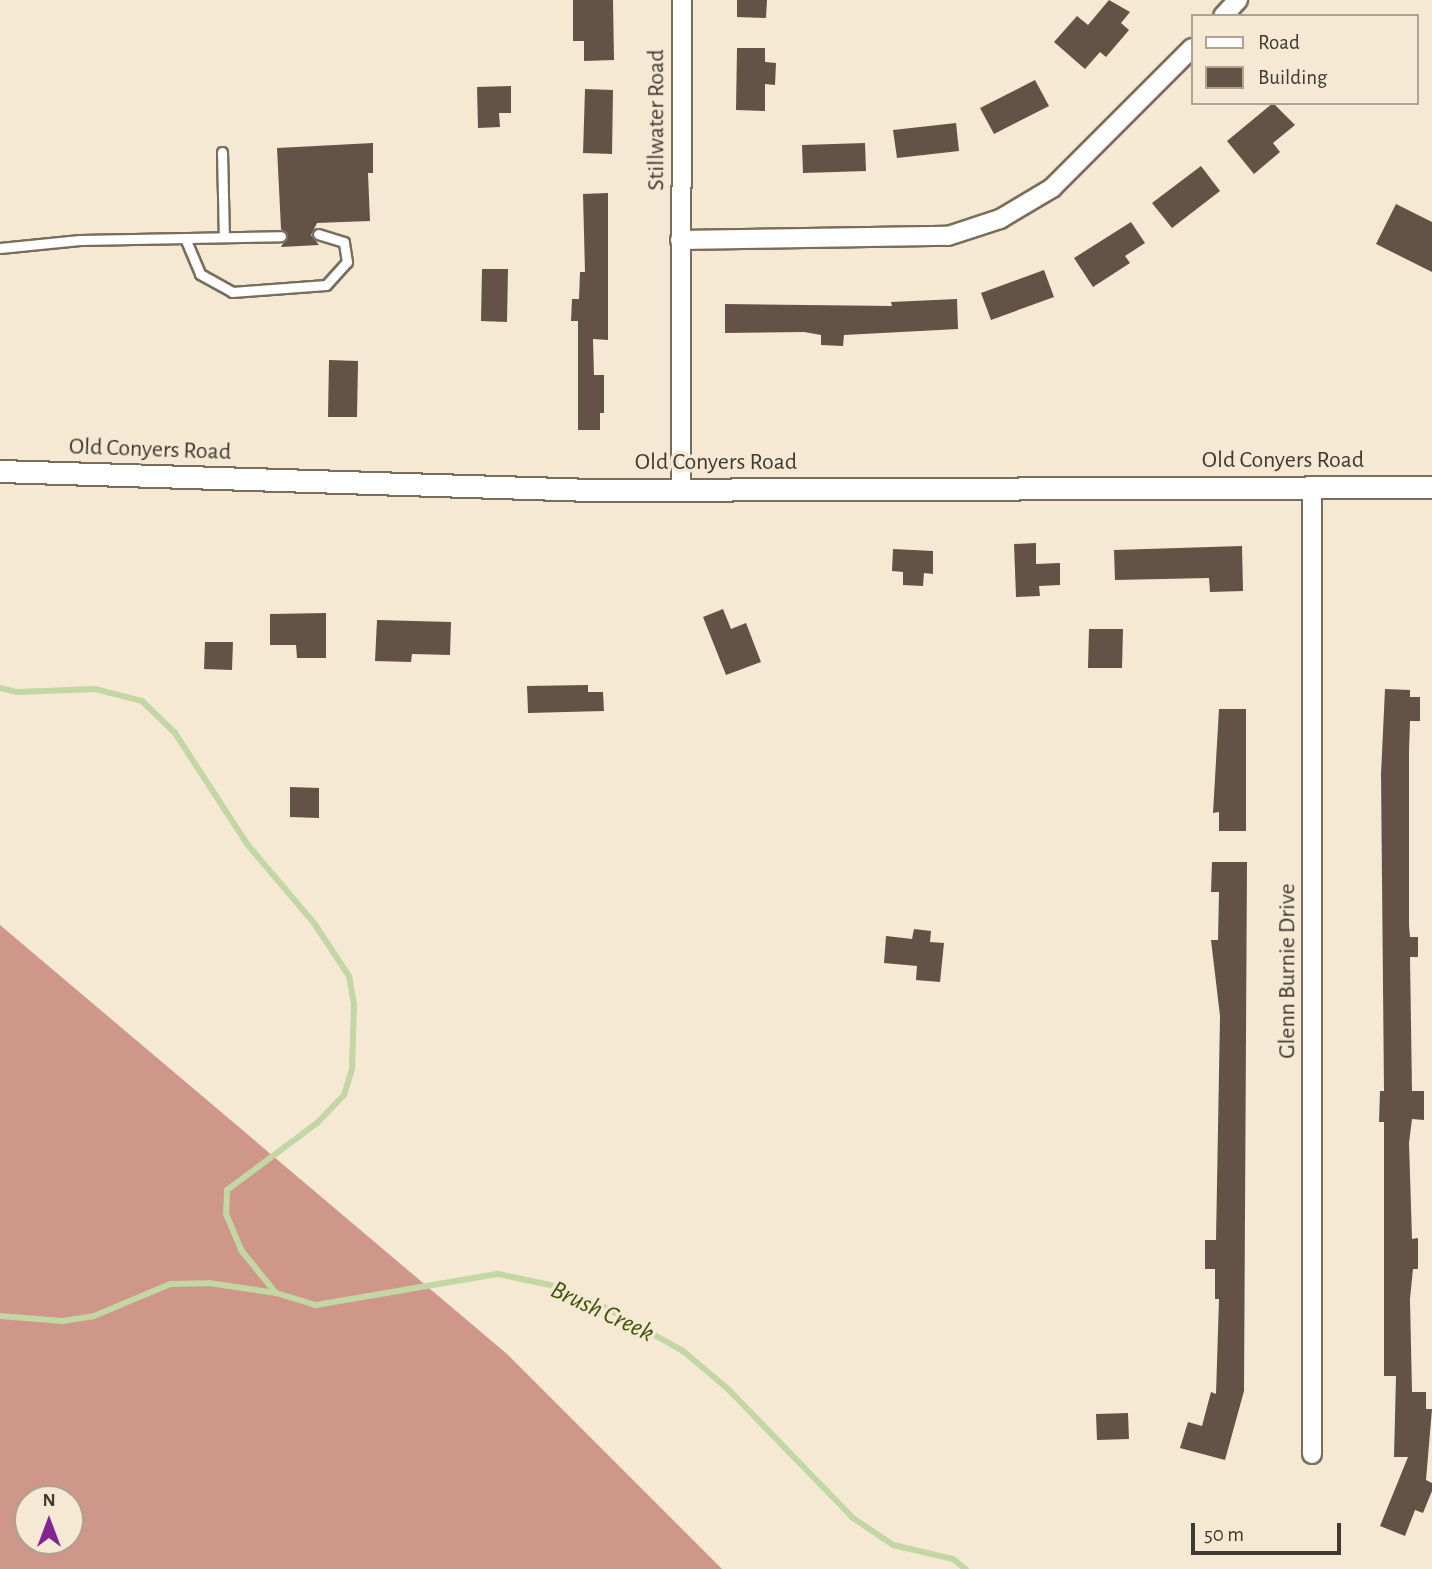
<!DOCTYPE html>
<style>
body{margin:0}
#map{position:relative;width:1432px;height:1569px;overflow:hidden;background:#f5e9d4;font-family:"Alegreya Sans",sans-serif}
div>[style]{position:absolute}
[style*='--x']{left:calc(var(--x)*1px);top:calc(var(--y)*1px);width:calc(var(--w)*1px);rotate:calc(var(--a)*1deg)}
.forest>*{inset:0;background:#cf968a}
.stream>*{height:6px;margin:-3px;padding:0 3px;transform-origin:3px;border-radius:3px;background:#c2d7a4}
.building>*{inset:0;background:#645246}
.roads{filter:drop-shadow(2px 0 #796e5c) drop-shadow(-2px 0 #796e5c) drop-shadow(0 2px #796e5c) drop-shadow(0 -2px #796e5c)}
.service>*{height:9px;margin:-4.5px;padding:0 4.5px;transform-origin:4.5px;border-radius:4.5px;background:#fff}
.minor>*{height:18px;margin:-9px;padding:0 9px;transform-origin:9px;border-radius:9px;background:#fff}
.tertiary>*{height:21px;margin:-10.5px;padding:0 10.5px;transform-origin:10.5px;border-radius:10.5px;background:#fff}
span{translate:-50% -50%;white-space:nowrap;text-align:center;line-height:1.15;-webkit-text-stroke:7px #f5e9d4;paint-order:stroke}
.street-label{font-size:24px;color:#3f3a32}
.water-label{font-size:26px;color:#40570a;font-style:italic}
.legend{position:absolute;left:1191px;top:14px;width:228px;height:91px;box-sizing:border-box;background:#f5e9d4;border:2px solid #aca393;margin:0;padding:9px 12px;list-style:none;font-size:21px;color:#3f3a32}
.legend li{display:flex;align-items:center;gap:14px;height:35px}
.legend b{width:35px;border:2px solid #aca393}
.north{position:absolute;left:14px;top:1485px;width:70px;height:70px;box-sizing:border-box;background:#f5e9d4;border:2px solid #aca393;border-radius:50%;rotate:0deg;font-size:19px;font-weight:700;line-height:28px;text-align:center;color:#3f3a32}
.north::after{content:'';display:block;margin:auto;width:24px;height:32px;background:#832590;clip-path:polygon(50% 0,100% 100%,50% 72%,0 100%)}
.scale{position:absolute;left:1191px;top:1523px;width:150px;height:32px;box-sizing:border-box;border:4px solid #3f3a32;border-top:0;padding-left:9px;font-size:21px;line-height:24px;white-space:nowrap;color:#3f3a32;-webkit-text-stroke:5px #f5e9d4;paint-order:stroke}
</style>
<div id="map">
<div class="forest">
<div style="clip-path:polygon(evenodd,0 925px,507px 1354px,722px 1569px,0 1569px,0 925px,28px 1499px,70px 1499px,70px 1541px,28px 1541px,28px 1499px)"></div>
</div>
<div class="stream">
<div style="--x:0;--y:688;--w:18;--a:13"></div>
<div style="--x:18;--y:692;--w:77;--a:-2.2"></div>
<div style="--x:95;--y:689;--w:49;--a:14.3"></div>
<div style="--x:142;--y:701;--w:46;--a:44.1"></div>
<div style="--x:175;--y:733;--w:132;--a:57"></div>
<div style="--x:247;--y:844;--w:104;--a:49.7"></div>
<div style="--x:314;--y:923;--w:64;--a:56.6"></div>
<div style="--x:349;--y:976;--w:29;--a:80"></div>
<div style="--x:354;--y:1005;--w:64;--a:91.8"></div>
<div style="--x:352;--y:1069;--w:27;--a:107"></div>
<div style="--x:344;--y:1095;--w:39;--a:134"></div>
<div style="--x:317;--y:1123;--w:112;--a:143.3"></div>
<div style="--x:227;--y:1190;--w:24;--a:92"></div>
<div style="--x:226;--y:1214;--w:39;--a:67"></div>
<div style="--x:241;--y:1250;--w:55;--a:50.9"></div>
<div style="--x:0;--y:1316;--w:63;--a:4.5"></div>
<div style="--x:63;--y:1321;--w:31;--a:-9"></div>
<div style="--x:94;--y:1316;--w:82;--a:-22.8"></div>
<div style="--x:170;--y:1284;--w:39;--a:-1"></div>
<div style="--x:209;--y:1283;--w:68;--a:8.5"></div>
<div style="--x:276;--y:1293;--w:42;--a:16.7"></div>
<div style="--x:316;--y:1305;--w:185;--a:-9.7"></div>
<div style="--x:498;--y:1274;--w:58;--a:11.9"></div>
<div style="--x:555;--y:1286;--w:56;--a:23.3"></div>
<div style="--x:606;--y:1308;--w:88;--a:29.2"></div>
<div style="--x:683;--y:1351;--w:59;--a:40.2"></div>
<div style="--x:728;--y:1389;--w:180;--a:45.9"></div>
<div style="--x:853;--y:1518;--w:48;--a:34"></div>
<div style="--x:893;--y:1545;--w:62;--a:13.1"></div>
<div style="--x:953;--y:1559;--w:16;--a:38"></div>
</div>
<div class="building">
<div style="clip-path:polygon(573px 0,613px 0,614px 60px,584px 61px,584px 41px,573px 41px)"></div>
<div style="clip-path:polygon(737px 0,767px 0,766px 18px,737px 17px)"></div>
<div style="clip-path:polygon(1109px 0,1130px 12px,1121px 23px,1129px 30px,1106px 57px,1100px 52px,1085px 69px,1054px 42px,1077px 16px,1088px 25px)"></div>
<div style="clip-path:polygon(737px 48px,765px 48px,765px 62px,776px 63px,775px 85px,765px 84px,765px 111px,736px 110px)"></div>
<div style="clip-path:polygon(1035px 80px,1049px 106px,994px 134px,980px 108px)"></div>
<div style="clip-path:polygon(511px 86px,511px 113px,499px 113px,500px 127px,478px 128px,477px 87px)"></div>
<div style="clip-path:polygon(585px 89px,613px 90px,612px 154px,583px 153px)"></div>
<div style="clip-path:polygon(1273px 103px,1295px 125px,1273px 143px,1280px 152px,1254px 174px,1227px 141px)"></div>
<div style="clip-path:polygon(956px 123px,959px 151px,897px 158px,893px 130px)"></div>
<div style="clip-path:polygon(373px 143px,373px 173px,368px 173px,370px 221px,317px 223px,311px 235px,319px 245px,281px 247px,288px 235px,281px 229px,277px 148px)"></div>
<div style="clip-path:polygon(865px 143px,866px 171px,803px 173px,802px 145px)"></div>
<div style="clip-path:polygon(1201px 166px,1220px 191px,1172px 228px,1152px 203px)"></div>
<div style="clip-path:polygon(608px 193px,608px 340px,593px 339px,594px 375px,604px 375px,604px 413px,600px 413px,600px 430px,578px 430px,578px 321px,571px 321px,572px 299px,579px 299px,580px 272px,585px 272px,583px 194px)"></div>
<div style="clip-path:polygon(1396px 204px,1432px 222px,1432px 272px,1376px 244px)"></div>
<div style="clip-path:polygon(1131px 222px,1145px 243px,1125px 256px,1130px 263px,1093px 287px,1074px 258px)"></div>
<div style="clip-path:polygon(482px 269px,508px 269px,507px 322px,481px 321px)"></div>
<div style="clip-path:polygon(1044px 270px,1054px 297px,991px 320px,981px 293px)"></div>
<div style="clip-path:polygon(957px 299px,958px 329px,844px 335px,843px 346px,821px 345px,821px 335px,804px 332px,725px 333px,725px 304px,892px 306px,891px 302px)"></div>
<div style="clip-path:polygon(329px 360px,358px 361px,357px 417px,328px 417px)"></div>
<div style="clip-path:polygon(1036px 543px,1036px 564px,1060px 563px,1060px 585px,1039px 586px,1040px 596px,1016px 597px,1014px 544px)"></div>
<div style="clip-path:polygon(1242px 546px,1243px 591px,1210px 592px,1209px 578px,1115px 580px,1114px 550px)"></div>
<div style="clip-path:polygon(893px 549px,933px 551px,933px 574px,924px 573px,923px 586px,903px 585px,903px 572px,892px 571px)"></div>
<div style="clip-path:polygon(723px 609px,731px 629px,746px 623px,761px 662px,726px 675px,703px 617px)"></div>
<div style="clip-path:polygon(326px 613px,326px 658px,297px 658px,296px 645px,270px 645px,270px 614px)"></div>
<div style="clip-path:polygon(377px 620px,451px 622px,450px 655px,412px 654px,411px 662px,375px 661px)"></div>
<div style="clip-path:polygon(1089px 629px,1123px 629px,1122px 668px,1088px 668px)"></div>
<div style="clip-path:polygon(205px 642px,233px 642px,232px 670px,204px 669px)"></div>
<div style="clip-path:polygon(588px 685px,588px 692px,603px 692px,604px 711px,528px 713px,527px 686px)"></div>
<div style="clip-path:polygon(1385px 689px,1410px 690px,1410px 697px,1420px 697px,1420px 721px,1410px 721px,1409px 751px,1409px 925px,1410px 937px,1418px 937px,1418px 957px,1410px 957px,1412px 1091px,1424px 1091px,1424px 1120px,1412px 1119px,1409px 1143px,1412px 1239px,1418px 1238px,1418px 1269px,1413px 1269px,1410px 1299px,1412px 1392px,1426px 1392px,1426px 1409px,1432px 1409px,1426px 1480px,1432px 1483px,1432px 1491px,1423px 1513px,1415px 1510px,1405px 1536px,1380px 1526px,1408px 1457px,1394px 1457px,1396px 1376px,1384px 1376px,1384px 1122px,1379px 1122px,1380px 1091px,1384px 1091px,1381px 774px)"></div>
<div style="clip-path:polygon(1219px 709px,1246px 709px,1246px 831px,1219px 831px,1219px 812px,1213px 813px)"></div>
<div style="clip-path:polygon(290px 787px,319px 788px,319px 818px,290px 817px)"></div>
<div style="clip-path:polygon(1212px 862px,1247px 862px,1244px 1391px,1225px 1460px,1180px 1448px,1188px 1422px,1202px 1426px,1211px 1392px,1216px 1394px,1219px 1299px,1215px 1299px,1215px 1269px,1205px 1269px,1205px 1240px,1216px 1240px,1220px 1016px,1211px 940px,1218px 940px,1219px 892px,1211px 892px)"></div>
<div style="clip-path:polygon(914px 929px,931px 931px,930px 942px,944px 943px,940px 982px,916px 980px,917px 966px,884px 963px,886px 936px,912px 939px)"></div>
<div style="clip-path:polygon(1128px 1413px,1129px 1439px,1097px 1440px,1096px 1414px)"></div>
</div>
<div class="roads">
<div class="service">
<div style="--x:222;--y:152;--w:85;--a:88.7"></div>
<div style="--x:185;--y:238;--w:39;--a:67"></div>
<div style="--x:200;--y:274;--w:37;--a:29"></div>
<div style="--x:232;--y:292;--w:94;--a:-4.3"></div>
<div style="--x:326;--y:285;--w:31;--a:-48"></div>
<div style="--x:347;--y:262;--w:20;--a:-99"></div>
<div style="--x:344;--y:242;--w:27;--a:-163"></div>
<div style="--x:0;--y:248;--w:80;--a:-5.7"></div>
<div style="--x:80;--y:240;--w:201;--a:-1.1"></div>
</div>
<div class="minor">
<div style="--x:1223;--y:16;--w:22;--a:-47"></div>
<div style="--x:680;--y:240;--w:268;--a:-0.9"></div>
<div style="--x:948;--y:236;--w:55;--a:-18.1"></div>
<div style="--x:1000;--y:219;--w:61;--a:-30.8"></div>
<div style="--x:1052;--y:188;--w:198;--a:-45"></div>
<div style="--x:1312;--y:487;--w:967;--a:90"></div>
<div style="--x:681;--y:489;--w:489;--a:-89.9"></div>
</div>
<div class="tertiary">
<div style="--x:0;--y:471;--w:590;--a:1.84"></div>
<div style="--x:590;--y:490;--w:842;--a:-0.2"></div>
</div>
</div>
<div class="street-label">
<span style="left:657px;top:120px;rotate:-90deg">Stillwater Road</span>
<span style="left:150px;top:450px;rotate:2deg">Old Conyers Road</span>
<span style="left:1283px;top:461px">Old Conyers Road</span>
<span style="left:716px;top:463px">Old Conyers Road</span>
<span style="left:1288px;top:971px;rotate:-90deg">Glenn Burnie Drive</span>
</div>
<div class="water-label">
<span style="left:602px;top:1312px;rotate:25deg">Brush Creek</span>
</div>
<ul class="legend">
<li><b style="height:9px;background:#fff"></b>Road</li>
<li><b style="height:19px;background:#645246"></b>Building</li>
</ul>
<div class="north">N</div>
<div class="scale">50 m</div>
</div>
